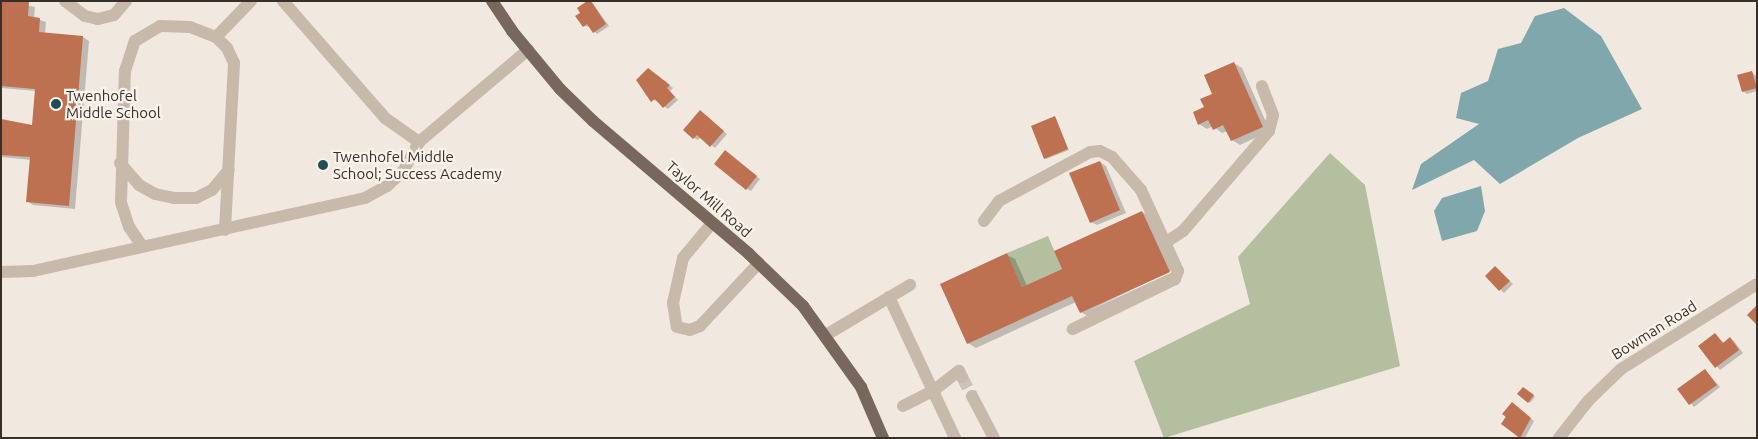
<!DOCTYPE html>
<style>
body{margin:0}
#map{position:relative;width:1758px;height:439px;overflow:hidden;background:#f1e9df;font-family:Ubuntu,sans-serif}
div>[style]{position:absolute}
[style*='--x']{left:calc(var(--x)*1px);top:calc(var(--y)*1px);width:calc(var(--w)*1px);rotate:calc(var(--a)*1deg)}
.green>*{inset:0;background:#b3bf9f}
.water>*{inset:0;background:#80a8ac}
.shadow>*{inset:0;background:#0003}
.building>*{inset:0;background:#bd7151}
.minor-tunnel>*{height:12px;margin-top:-6px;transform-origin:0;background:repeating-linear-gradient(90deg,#ccc4bb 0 12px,transparent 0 18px)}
.minor>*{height:12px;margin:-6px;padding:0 6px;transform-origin:6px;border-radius:6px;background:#c8baab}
.major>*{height:12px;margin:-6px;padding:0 6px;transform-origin:6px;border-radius:6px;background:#77675c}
.dots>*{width:14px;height:14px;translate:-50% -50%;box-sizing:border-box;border:2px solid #f9f3eb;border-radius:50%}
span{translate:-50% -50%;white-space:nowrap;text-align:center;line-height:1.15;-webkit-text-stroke:4.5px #f9f3eb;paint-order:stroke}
.poi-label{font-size:15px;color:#372f2a}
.left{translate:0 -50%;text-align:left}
.street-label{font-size:15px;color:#372f2a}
.frame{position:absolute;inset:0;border:2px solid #372f2a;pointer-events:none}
</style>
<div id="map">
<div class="green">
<div style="clip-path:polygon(1330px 153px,1365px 185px,1400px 366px,1164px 438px,1134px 361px,1250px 304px,1238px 257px)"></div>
<div style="clip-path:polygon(1048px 236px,1062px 269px,1022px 287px,1007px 253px)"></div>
</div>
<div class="water">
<div style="clip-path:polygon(1564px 8px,1601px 36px,1642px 109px,1578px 138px,1500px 184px,1474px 160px,1412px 190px,1421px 164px,1479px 124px,1456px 118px,1461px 93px,1488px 81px,1498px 49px,1521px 43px,1535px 16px)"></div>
<div style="clip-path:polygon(1481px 186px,1485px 211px,1477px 231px,1442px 241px,1434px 211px,1442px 198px)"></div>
</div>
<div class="shadow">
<div style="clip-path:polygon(1px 1px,35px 7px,34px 18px,46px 22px,45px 34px,83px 37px,89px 41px,75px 209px,33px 205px,27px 201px,31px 160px,1px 157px,1px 125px,33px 127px,36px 91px,1px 88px)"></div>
<div style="clip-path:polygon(591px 1px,609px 26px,597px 34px,590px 27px,584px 26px,581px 13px)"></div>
<div style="clip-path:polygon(1234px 63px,1242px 68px,1270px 131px,1240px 145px,1232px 140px,1228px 131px,1222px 133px,1213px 126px,1207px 129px,1199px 124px)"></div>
<div style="clip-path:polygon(652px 72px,673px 88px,670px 91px,678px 100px,668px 109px,645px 94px)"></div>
<div style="clip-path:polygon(1752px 72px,1757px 77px,1757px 91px,1747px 94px,1743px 91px)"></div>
<div style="clip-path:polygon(704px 114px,727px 134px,715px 148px,701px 137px,698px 140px,694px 138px)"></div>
<div style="clip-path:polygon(1055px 117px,1069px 150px,1046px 159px,1045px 158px)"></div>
<div style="clip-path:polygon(729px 154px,760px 179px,751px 191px,747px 189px)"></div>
<div style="clip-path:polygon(1100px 162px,1106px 166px,1126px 213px,1097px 225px,1091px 222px)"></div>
<div style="clip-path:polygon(1142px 212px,1151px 217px,1174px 269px,1084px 313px,1175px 271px,1178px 277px,1089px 317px,1081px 312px,1076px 302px,976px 348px,968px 343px,1007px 255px,1015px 259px,1027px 286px,1064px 270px)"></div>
<div style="clip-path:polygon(1495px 268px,1513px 284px,1504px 293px,1486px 276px)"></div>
<div style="clip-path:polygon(1715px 335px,1724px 343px,1730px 339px,1734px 341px,1743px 353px,1720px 370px,1700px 346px)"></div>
<div style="clip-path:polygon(1705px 370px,1720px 387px,1694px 407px,1679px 390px)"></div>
<div style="clip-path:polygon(1524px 388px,1535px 397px,1530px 403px,1519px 394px)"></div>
<div style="clip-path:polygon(1512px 403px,1534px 421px,1525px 438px,1519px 438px,1502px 423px)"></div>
</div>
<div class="building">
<div style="clip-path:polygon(1px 1px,29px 2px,28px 16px,40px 18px,39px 32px,83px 36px,69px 206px,26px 202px,30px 157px,1px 155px,1px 119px,32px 125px,35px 89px,1px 86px)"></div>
<div style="clip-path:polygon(587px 1px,591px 1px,606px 24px,593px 33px,587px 24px,583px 27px,575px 16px,580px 13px,577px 8px)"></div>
<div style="clip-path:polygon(1234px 62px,1263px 127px,1231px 141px,1223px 125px,1213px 130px,1208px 120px,1198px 125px,1193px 112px,1204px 107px,1200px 99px,1212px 94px,1204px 75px)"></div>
<div style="clip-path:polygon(648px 68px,670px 85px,667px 88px,675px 97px,663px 108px,655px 99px,651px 102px,636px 80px)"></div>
<div style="clip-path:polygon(1752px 71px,1757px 88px,1742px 92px,1737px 75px)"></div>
<div style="clip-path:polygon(700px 110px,724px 131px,710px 147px,697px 135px,693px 139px,683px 130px)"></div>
<div style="clip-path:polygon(1055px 116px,1068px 149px,1044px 159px,1031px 126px)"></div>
<div style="clip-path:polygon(725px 150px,757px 176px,746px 190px,714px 164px)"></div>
<div style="clip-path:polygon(1100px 161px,1120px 210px,1090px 223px,1069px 173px)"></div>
<div style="clip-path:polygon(1142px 211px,1170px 272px,1080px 313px,1072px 296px,967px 344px,940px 284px,1007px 253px,1022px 287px,1062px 269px,1054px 251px)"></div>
<div style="clip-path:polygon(1495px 266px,1510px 281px,1499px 291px,1485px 276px)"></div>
<div style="clip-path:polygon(1757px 305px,1757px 325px,1747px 315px)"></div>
<div style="clip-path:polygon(1715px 333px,1723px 343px,1730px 337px,1739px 350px,1715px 368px,1698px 346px)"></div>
<div style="clip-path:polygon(1705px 369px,1717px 385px,1689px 405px,1677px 389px)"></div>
<div style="clip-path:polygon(1523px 387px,1534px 395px,1528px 403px,1517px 394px)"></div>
<div style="clip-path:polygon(1512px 402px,1531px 418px,1520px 438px,1501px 424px,1506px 417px,1502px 414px)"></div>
</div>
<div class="minor-tunnel">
<div style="--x:962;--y:377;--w:21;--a:62"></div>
</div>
<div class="minor">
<div style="--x:65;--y:1;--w:25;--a:37"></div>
<div style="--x:85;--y:16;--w:13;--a:13"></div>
<div style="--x:98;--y:19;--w:16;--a:-14"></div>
<div style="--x:114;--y:15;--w:18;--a:-49"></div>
<div style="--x:283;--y:1;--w:155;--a:48.9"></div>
<div style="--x:385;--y:118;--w:42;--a:35.2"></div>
<div style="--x:216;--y:37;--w:50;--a:-45.8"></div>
<div style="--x:120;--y:163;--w:29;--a:49"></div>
<div style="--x:139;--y:185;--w:18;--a:29"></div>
<div style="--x:155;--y:194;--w:19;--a:12"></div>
<div style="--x:174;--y:198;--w:22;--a:0"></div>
<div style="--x:196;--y:198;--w:18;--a:-27"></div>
<div style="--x:212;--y:190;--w:26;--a:-50"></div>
<div style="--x:984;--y:221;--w:25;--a:-53"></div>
<div style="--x:999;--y:201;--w:103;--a:-28.3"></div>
<div style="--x:1090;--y:152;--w:10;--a:-6"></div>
<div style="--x:1100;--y:151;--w:13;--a:27"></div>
<div style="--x:1112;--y:157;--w:44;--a:48.7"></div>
<div style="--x:1141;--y:190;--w:89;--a:65.4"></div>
<div style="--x:1178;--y:271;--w:9;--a:111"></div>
<div style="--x:1175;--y:279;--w:114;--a:153.9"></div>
<div style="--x:712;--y:223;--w:45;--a:129.6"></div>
<div style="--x:683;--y:258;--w:46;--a:102.5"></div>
<div style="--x:673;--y:303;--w:24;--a:81"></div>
<div style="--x:677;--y:327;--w:13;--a:13"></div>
<div style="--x:690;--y:330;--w:11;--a:-22"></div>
<div style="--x:700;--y:326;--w:86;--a:-46.9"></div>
<div style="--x:1165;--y:243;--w:22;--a:-34"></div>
<div style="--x:1183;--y:231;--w:132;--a:-49.3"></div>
<div style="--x:1269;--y:131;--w:16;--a:-76"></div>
<div style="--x:1273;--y:115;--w:31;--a:-111"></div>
<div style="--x:142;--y:246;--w:23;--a:-124"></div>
<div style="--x:129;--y:227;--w:26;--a:-108"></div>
<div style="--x:121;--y:202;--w:131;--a:-88.3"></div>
<div style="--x:125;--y:71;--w:32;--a:-72"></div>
<div style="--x:135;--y:41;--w:29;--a:-31"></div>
<div style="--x:160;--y:26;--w:30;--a:2"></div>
<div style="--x:190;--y:27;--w:28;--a:21"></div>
<div style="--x:216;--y:37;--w:16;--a:45"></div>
<div style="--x:227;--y:48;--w:17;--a:65"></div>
<div style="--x:234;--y:63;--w:167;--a:93.1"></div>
<div style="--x:1;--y:272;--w:32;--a:-2"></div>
<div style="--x:33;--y:271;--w:340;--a:-12.4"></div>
<div style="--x:365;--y:198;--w:25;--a:-29"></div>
<div style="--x:387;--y:186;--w:23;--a:-43"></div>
<div style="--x:404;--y:170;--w:32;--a:-62"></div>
<div style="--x:419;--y:142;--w:143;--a:-40.2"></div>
<div style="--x:889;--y:297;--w:156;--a:64.9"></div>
<div style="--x:826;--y:335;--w:98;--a:-30.8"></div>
<div style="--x:972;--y:396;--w:47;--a:62.4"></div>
<div style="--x:903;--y:406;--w:34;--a:-27"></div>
<div style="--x:933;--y:391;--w:33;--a:-38"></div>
<div style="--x:959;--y:371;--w:7;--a:63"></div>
<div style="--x:1559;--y:438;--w:47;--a:-51.9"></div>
<div style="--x:1588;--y:401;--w:46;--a:-44.1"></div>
<div style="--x:1621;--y:369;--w:160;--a:-32"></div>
</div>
<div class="major">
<div style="--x:492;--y:1;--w:36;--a:56"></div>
<div style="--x:512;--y:31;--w:75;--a:50.4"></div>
<div style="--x:560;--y:89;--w:46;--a:44.1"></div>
<div style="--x:593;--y:121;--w:205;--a:40.4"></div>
<div style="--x:749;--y:254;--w:75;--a:43.9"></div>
<div style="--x:803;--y:306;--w:100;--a:54.4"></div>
<div style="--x:861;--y:387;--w:56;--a:66.7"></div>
</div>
<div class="dots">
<div style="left:56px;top:104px;background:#224f55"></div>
<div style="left:323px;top:165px;background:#224f55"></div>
</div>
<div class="poi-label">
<span class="left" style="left:66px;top:104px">Twenhofel<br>Middle School</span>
<span class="left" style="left:333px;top:165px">Twenhofel Middle<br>School; Success Academy</span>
</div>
<div class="street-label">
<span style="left:709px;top:199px;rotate:41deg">Taylor Mill Road</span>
<span style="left:1654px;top:330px;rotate:-32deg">Bowman Road</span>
</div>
<div class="frame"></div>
</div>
